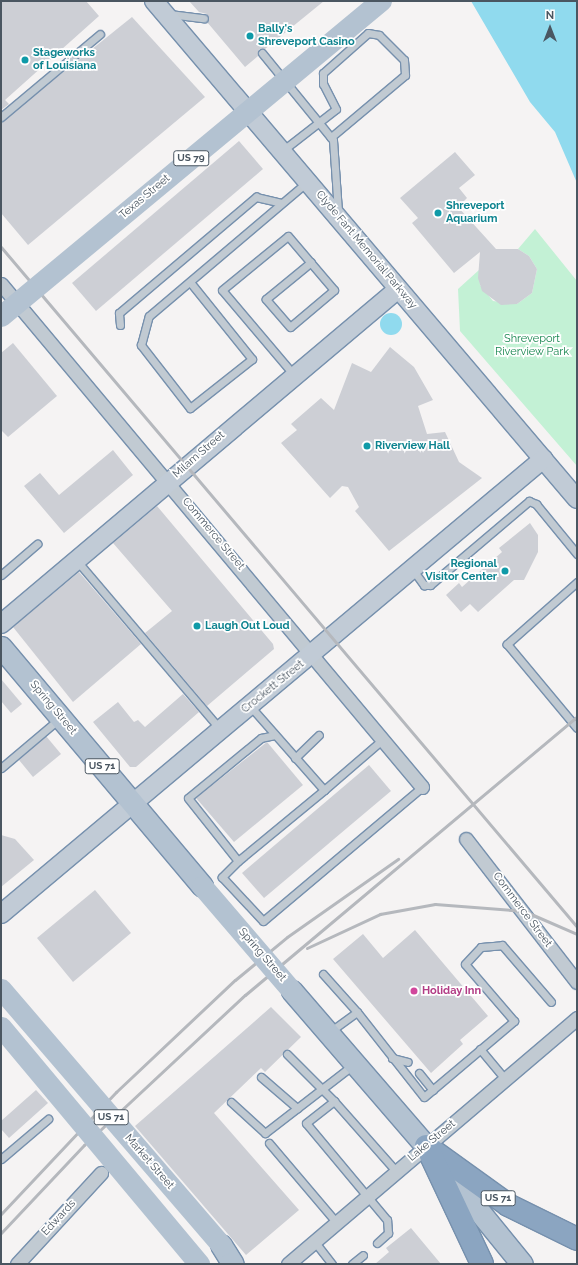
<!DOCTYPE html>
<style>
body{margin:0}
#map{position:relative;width:578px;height:1265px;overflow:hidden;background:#f5f3f3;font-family:Raleway,sans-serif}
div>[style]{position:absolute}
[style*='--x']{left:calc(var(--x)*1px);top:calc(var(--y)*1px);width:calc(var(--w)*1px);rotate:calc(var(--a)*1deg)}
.green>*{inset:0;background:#c3f1d5}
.water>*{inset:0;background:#90daee}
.round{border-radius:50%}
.building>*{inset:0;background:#cdcfd5}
.roads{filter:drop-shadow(1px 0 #7690ad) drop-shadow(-1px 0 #7690ad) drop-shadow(0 1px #7690ad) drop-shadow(0 -1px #7690ad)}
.lane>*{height:7px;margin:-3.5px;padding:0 3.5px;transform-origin:3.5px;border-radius:3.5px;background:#c1cad2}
.street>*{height:13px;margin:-6.5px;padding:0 6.5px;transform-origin:6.5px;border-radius:6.5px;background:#c1cad2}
.secondary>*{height:18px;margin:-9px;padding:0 9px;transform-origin:9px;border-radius:9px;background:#c1cbd6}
.primary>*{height:21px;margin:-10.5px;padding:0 10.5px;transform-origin:10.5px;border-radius:10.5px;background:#b3c2d1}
.highway>*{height:22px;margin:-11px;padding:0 11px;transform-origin:11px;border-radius:11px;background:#8ba5c1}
.rail>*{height:3px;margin:-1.5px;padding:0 1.5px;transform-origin:1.5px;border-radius:1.5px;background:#b5b8bd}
.primary-bridge>*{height:21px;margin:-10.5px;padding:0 10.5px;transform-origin:10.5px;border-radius:10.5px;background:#b3c2d1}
.dots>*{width:11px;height:11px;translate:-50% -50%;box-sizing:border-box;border:2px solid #fff;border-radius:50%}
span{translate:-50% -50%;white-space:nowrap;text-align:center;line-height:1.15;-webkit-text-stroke:3.5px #fff;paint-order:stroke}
.shield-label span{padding:1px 3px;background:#fff;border:1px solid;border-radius:3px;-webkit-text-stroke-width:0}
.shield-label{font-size:10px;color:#4a5661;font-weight:700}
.culture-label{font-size:11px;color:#0d838f;font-weight:700}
.left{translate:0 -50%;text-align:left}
.right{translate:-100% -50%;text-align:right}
.street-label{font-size:11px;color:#4a5661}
.park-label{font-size:11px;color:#17864f}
.hotel-label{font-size:11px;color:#b23c85;font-weight:700}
.frame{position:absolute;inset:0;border:2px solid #4a5661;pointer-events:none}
.north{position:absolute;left:530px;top:8px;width:40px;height:40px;-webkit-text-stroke:3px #fff;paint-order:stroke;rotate:0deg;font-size:11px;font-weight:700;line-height:16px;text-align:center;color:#4a5661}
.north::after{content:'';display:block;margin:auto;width:14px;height:18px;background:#4a5661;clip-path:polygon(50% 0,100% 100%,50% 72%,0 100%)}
</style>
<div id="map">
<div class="green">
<div style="clip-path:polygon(535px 229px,577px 281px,577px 466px,460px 331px,458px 289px,479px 270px,480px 285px,493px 301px,517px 304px,532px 293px,537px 269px,529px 256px,518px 249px)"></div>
</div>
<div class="water">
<div style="clip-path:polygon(471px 1px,577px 1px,577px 183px,555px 132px,530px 102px)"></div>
<div class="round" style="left:380px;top:313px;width:22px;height:22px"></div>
</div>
<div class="building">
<div style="clip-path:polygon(1px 1px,86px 1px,99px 16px,5px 100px,9px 104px,1px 110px)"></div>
<div style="clip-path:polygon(189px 1px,324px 1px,265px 49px,259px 49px,258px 56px,245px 67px,207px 22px,207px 14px,199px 12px)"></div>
<div style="clip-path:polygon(132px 17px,205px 97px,28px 245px,1px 213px,1px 122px)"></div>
<div style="clip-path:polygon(239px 141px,263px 169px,96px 311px,72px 283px)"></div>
<div style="clip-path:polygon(455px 152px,475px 175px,459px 188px,467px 198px,458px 207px,496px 249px,518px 249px,529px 256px,537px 269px,532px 293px,517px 304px,501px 305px,482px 291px,478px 278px,480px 252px,454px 273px,412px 223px,418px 218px,400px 198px)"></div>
<div style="clip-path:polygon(13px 343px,57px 396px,8px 437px,1px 430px,1px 353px)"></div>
<div style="clip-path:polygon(390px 347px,414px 367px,433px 400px,418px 406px,427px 434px,445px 432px,459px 462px,482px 478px,389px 551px,355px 511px,359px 507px,348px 487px,342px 486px,330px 498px,281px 443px,297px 430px,291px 424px,321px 398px,334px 410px,352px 363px,371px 372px)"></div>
<div style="clip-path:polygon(113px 450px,133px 475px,64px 533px,24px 486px,40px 473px,59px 495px)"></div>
<div style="clip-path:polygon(157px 506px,273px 644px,274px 649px,207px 706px,145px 633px,172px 611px,113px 543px)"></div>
<div style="clip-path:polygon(530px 523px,538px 535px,538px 552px,524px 580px,514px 580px,478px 612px,470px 604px,461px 612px,446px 595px,459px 583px,462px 587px,502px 552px,499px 548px)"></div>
<div style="clip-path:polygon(79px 572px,141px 644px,73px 702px,13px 627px)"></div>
<div style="clip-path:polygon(1px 679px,22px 704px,11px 713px,1px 701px)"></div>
<div style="clip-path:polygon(183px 694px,199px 712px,136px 767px,130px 767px,93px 722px,118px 702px,134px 722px,138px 720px,145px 727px)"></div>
<div style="clip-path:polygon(46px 736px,61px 754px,33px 777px,19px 760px)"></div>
<div style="clip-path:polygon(267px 742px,303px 785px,234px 842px,196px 798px)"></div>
<div style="clip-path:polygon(369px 765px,391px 791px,264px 898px,242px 873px)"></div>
<div style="clip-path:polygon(1px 835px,15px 839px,34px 860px,1px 887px)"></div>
<div style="clip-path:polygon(95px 890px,131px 933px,73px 982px,37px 938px)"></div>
<div style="clip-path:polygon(415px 930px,488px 1016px,460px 1040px,463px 1044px,431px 1073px,333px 959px,363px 934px,383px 958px)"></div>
<div style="clip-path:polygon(271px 1007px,301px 1037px,265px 1072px,261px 1068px,214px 1113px,299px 1210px,246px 1255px,135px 1126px)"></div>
<div style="clip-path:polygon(36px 1090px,48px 1103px,9px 1138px,1px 1129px,1px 1121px)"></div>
<div style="clip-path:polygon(411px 1228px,441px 1264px,375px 1264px,389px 1252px,386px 1248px)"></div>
</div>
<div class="roads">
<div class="lane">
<div style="--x:169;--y:14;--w:35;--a:7"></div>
<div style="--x:262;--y:53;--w:112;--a:50.8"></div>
<div style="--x:333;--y:140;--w:72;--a:86"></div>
<div style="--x:1;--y:117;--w:129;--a:-40"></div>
<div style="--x:282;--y:151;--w:68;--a:-37.9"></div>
<div style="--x:336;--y:109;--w:28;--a:-117"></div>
<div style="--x:323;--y:84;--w:11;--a:-90"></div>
<div style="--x:323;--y:73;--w:60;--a:-41.6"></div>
<div style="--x:368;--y:33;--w:11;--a:10"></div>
<div style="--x:379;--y:35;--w:35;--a:45"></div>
<div style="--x:404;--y:60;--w:15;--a:86"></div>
<div style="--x:405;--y:75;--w:97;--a:140"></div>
<div style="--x:190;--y:282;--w:99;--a:51.2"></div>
<div style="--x:252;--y:359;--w:79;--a:141.7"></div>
<div style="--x:190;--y:408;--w:80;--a:-127.9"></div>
<div style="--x:141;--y:345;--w:30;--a:-75"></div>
<div style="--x:149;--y:316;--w:209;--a:-40.3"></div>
<div style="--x:120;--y:325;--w:12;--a:-95"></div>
<div style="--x:119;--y:313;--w:180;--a:-40.3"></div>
<div style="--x:256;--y:197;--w:26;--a:13"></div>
<div style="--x:294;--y:375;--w:111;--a:-130.3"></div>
<div style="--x:222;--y:290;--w:85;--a:-39.3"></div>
<div style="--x:288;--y:236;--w:71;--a:49.6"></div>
<div style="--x:334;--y:290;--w:57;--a:139.9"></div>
<div style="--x:290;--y:327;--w:37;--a:-131"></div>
<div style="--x:266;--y:299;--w:58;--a:-39.4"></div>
<div style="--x:77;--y:561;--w:222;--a:49.6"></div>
<div style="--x:413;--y:570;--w:19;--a:54"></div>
<div style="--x:424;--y:585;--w:6;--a:0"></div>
<div style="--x:430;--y:585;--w:130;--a:-40.3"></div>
<div style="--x:529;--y:501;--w:8;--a:23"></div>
<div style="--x:536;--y:504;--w:65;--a:50.6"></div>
<div style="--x:1;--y:575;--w:48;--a:-40.7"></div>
<div style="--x:577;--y:582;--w:94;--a:138.5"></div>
<div style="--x:507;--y:644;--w:109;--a:50.2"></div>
<div style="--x:250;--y:706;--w:112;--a:48.6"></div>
<div style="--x:324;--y:790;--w:78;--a:-40.8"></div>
<div style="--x:275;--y:735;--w:14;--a:168"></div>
<div style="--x:261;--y:738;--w:94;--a:140.6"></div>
<div style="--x:188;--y:798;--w:80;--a:51.6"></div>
<div style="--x:238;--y:861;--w:112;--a:-39.5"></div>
<div style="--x:295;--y:758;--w:33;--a:-44"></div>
<div style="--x:1;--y:768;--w:76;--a:-40.2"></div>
<div style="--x:238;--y:861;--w:23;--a:135"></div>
<div style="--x:222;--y:877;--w:60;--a:47"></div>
<div style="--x:263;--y:921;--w:208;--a:-40.1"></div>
<div style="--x:323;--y:974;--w:51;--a:48.2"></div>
<div style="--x:357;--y:1012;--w:34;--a:144"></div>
<div style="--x:357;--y:1012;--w:108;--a:51.8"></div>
<div style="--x:424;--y:1097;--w:118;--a:-40.2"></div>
<div style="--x:514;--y:1021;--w:75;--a:-130.7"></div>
<div style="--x:465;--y:964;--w:23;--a:-47"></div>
<div style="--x:481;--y:947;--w:21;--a:-5"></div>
<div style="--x:502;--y:945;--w:75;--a:49.3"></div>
<div style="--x:480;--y:1049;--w:39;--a:50"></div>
<div style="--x:287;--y:1054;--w:66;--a:45"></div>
<div style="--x:392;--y:1058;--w:16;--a:14"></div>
<div style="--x:419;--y:1073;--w:22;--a:51"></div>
<div style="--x:261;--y:1077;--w:48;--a:40.7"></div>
<div style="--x:231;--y:1102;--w:46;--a:42.4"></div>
<div style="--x:265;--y:1133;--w:111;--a:-37.7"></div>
<div style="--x:269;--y:1143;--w:104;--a:49.7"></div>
<div style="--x:1;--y:1159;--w:62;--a:-40.4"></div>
<div style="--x:314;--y:1241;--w:29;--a:52"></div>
<div style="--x:377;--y:1243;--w:15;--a:-42"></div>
<div style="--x:388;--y:1233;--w:13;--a:-94"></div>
<div style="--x:387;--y:1220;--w:126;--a:-129.9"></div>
<div style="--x:306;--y:1123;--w:36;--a:-38"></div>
<div style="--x:334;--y:1101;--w:94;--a:48.5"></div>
<div style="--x:352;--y:1264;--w:14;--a:-39"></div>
</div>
<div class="street">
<div style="--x:1;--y:284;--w:656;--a:50.07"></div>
<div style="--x:466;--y:839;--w:181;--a:52.2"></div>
<div style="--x:17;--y:1264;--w:124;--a:-47.3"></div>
<div style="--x:288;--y:1264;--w:380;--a:-40.4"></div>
</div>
<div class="secondary">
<div style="--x:154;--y:1;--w:653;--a:49.66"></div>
<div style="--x:1;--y:624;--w:519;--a:-40.16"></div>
<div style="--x:1;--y:914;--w:708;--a:-40.01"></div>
</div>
<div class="primary">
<div style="--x:1;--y:647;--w:312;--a:49.9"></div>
<div style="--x:292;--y:991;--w:205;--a:49.2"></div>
<div style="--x:426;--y:1146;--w:152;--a:50.9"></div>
<div style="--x:221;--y:1245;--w:22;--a:58"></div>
</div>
<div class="highway">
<div style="--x:426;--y:1146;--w:101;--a:35.7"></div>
<div style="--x:508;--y:1205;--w:77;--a:26.2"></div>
<div style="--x:428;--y:1149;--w:127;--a:64.8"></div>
</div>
</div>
<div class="rail">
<div style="--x:1;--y:247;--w:891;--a:49.73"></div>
<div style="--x:307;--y:948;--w:81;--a:-25"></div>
<div style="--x:380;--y:914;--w:56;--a:-10.3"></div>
<div style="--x:435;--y:904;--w:89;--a:4.5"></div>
<div style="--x:524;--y:911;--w:58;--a:23.5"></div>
<div style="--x:1;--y:1214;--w:168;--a:-46.7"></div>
<div style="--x:116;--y:1092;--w:163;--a:-43.3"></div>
<div style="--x:235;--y:980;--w:67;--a:-39.6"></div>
<div style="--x:287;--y:937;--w:136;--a:-35.1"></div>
<div style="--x:1;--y:1233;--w:121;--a:-46.7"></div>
<div style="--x:84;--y:1145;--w:220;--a:-43"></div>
<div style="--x:245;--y:995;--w:434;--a:-40"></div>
</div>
<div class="primary-bridge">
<div style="--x:1;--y:316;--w:494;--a:-39.7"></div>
<div style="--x:202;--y:886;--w:138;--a:49.4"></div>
<div style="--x:1;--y:989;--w:338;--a:49.3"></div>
<div style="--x:1;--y:1027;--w:309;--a:50.1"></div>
</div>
<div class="dots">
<div style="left:250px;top:36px;background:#0f9aa8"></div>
<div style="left:25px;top:60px;background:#0f9aa8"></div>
<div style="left:438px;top:213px;background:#0f9aa8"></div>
<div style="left:367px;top:446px;background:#0f9aa8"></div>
<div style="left:505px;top:571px;background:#0f9aa8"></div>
<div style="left:197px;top:626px;background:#0f9aa8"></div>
<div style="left:414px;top:991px;background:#d1479c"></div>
</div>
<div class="shield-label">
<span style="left:191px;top:158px">US 79</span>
<span style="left:102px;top:766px">US 71</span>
<span style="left:111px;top:1117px">US 71</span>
<span style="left:498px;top:1198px">US 71</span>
</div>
<div class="culture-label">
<span class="left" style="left:258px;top:36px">Bally's<br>Shreveport Casino</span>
<span class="left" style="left:33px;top:60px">Stageworks<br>of Louisiana</span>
<span class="left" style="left:446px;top:213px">Shreveport<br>Aquarium</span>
<span class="left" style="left:375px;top:446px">Riverview Hall</span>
<span class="right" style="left:497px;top:571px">Regional<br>Visitor Center</span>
<span class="left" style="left:205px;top:626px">Laugh Out Loud</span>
</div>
<div class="street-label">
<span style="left:145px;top:197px;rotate:-40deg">Texas Street</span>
<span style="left:366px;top:250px;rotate:50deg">Clyde Fant Memorial Parkway</span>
<span style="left:199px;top:455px;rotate:-41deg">Milam Street</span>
<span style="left:213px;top:534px;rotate:50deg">Commerce Street</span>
<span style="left:273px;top:687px;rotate:-39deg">Crockett Street</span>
<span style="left:53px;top:708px;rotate:50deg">Spring Street</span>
<span style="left:522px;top:910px;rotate:53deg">Commerce Street</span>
<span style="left:262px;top:955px;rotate:49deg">Spring Street</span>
<span style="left:432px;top:1141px;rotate:-40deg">Lake Street</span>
<span style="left:149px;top:1162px;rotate:49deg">Market Street</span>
<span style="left:59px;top:1218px;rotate:-47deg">Edwards</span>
</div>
<div class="park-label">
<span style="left:532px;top:346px">Shreveport<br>Riverview Park</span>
</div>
<div class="hotel-label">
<span class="left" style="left:422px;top:991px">Holiday Inn</span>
</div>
<div class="frame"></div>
<div class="north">N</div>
</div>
